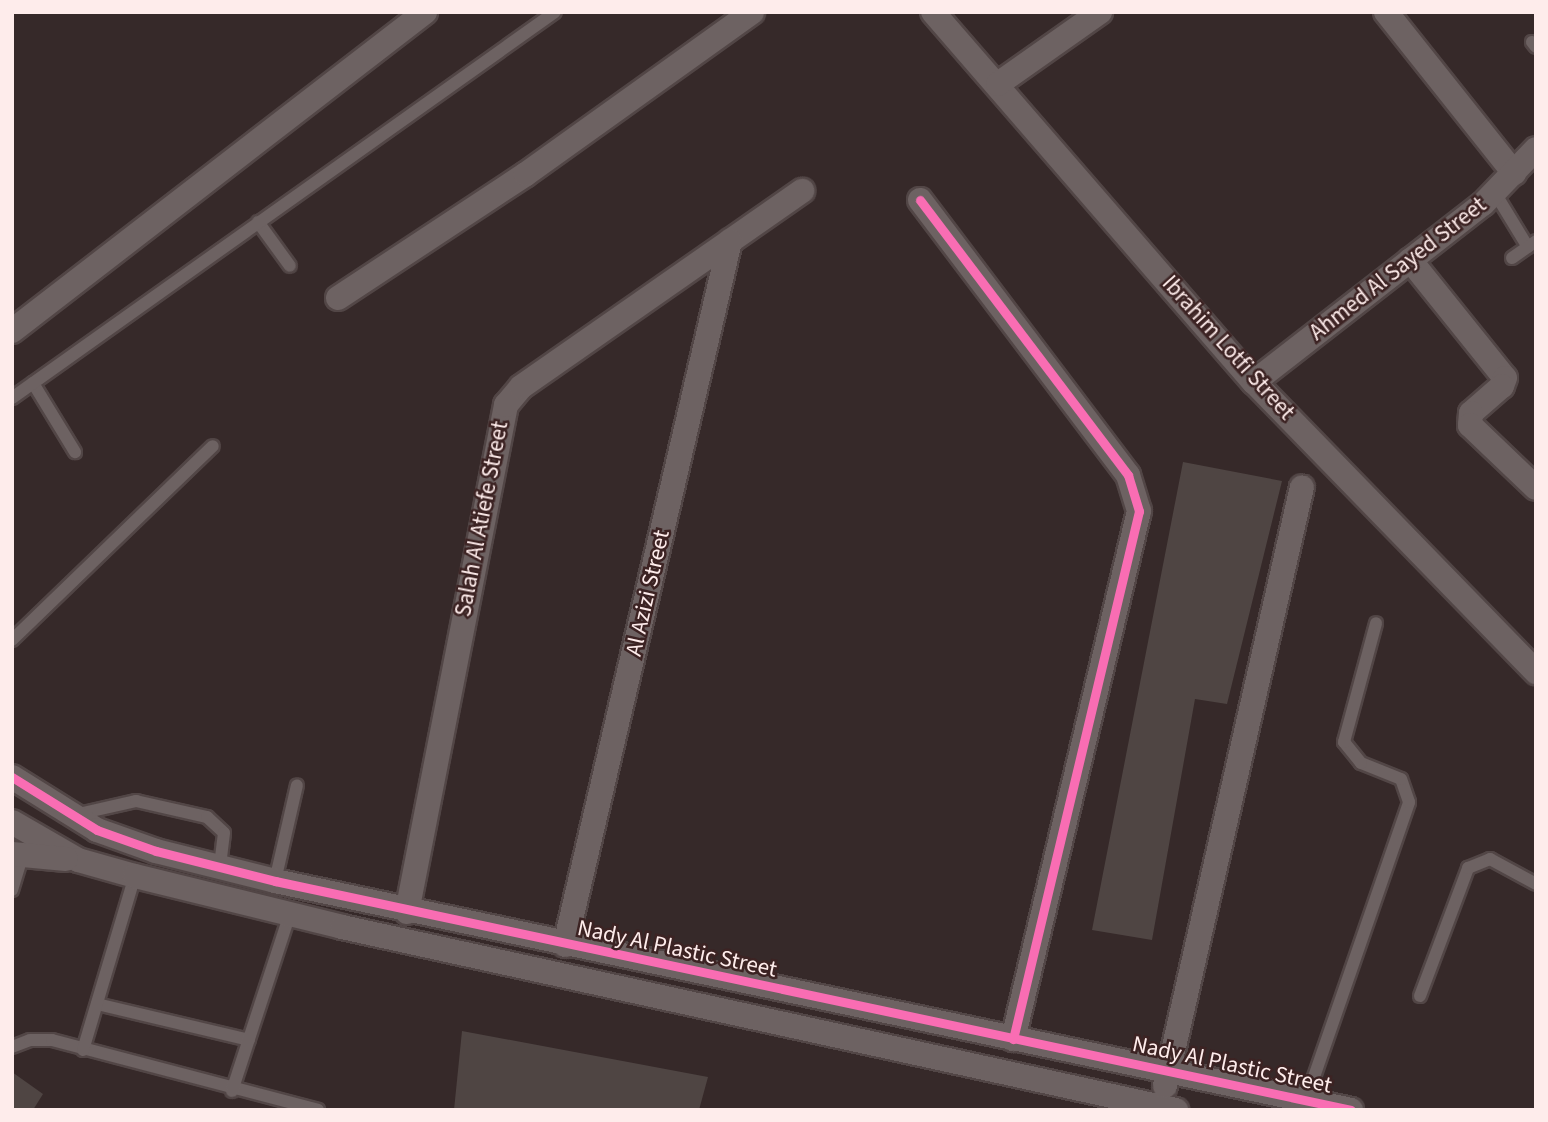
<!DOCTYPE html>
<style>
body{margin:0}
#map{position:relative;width:1548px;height:1122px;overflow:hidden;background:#362929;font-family:"Source Sans 3",sans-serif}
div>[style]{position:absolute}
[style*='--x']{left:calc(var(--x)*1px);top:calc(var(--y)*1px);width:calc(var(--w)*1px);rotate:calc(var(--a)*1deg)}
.building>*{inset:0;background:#4f4543}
.roads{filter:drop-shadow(2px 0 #524646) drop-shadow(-2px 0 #524646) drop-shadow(0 2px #524646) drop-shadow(0 -2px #524646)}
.service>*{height:12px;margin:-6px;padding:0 6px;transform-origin:6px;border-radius:6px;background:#6d6262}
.minor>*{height:24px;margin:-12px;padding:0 12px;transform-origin:12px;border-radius:12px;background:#6d6262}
.cycleway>*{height:9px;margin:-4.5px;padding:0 4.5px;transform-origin:4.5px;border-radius:4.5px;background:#f96db3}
span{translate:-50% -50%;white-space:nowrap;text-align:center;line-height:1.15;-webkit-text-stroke:5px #3c2323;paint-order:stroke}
.street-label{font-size:23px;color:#feeceb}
.frame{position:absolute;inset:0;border:14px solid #feeceb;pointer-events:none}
</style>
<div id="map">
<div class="building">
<div style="clip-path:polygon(1183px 462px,1282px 481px,1227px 704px,1195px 699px,1152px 940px,1092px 930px)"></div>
<div style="clip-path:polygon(462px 1031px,708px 1077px,699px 1110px,454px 1110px)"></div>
<div style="clip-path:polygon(12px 1072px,43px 1094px,33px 1110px,12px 1110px)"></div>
</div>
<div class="roads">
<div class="service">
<div style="--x:1532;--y:42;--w:6;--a:51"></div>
<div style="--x:1495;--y:193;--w:63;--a:58.6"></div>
<div style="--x:258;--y:222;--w:54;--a:54"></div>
<div style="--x:1512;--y:258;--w:29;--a:-35"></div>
<div style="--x:33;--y:383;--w:81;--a:58.7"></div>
<div style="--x:12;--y:398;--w:666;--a:-35.41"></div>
<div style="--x:12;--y:640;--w:279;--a:-44"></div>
<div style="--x:74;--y:815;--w:64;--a:-12.7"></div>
<div style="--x:136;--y:801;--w:73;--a:12.7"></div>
<div style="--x:207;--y:817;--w:23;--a:43"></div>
<div style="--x:224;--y:833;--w:34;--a:97"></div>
<div style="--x:275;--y:881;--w:98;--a:-77.1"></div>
<div style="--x:12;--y:890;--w:37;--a:-73"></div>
<div style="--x:1420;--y:996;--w:137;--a:-69.4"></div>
<div style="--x:1468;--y:868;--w:24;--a:-22"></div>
<div style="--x:1490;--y:859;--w:52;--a:28.5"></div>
<div style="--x:97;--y:1004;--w:156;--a:13.3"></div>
<div style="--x:12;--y:1047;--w:19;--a:-21"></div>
<div style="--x:30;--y:1040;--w:22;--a:0"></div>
<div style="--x:52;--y:1040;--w:275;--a:14.7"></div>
<div style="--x:83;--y:1050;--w:182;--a:-73.4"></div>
<div style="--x:232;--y:1091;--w:186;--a:-71.9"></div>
<div style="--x:1306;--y:1100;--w:315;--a:-70.9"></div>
<div style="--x:1409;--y:802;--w:24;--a:-109"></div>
<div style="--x:1401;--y:779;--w:43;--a:-158.2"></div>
<div style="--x:1361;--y:763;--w:27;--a:-129"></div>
<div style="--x:1344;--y:742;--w:123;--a:-74.9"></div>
</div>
<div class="minor">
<div style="--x:933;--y:12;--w:490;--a:49.1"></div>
<div style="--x:1254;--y:382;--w:405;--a:45.8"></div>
<div style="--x:1386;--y:12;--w:206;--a:51.5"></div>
<div style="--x:998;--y:84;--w:125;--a:-35.2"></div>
<div style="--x:920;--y:200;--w:345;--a:52.9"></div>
<div style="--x:1128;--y:475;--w:38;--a:73"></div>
<div style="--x:1139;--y:511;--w:543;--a:103.42"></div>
<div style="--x:1410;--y:260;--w:151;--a:51.2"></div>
<div style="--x:1505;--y:378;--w:9;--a:111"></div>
<div style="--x:1502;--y:386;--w:41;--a:138.9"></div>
<div style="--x:1471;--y:413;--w:12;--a:95"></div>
<div style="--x:1470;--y:425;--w:91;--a:43.7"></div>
<div style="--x:338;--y:298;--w:225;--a:-33.4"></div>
<div style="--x:526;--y:174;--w:278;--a:-35.6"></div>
<div style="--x:12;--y:331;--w:522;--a:-37.68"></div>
<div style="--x:1254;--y:382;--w:290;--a:-37.9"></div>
<div style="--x:1483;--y:204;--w:76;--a:-46.1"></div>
<div style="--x:12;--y:777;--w:100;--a:31.9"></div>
<div style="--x:97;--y:830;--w:63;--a:19.6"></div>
<div style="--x:156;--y:851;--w:123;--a:14.1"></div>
<div style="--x:275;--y:881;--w:1100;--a:12.01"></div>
<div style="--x:12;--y:822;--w:76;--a:29.9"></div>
<div style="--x:78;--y:860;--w:59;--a:15.7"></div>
<div style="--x:135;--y:876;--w:213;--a:13.8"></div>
<div style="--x:342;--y:927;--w:854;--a:12.38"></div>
<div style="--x:12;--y:854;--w:54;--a:5.3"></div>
<div style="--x:407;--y:912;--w:517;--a:-78.95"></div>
<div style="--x:506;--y:405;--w:23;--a:-50"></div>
<div style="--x:521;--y:387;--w:343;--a:-34.9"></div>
<div style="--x:565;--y:945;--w:723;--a:-76.81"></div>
<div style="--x:1165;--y:1086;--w:614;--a:-77.12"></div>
</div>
</div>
<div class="cycleway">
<div style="--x:920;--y:200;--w:345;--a:52.9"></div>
<div style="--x:1128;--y:475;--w:38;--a:73"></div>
<div style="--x:1139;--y:511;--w:543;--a:103.42"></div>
<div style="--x:12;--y:777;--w:100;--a:31.9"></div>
<div style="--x:97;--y:830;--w:63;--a:19.6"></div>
<div style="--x:156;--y:851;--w:123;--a:14.1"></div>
<div style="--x:275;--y:881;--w:1100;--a:12.01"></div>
</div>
<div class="street-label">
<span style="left:1398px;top:269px;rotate:-38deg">Ahmed Al Sayed Street</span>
<span style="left:1228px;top:348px;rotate:48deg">Ibrahim Lotfi Street</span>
<span style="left:482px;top:519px;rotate:-79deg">Salah Al Atiefe Street</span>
<span style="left:648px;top:593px;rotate:-77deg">Al Azizi Street</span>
<span style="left:677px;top:949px;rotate:12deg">Nady Al Plastic Street</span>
<span style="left:1232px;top:1065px;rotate:12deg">Nady Al Plastic Street</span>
</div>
<div class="frame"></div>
</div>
